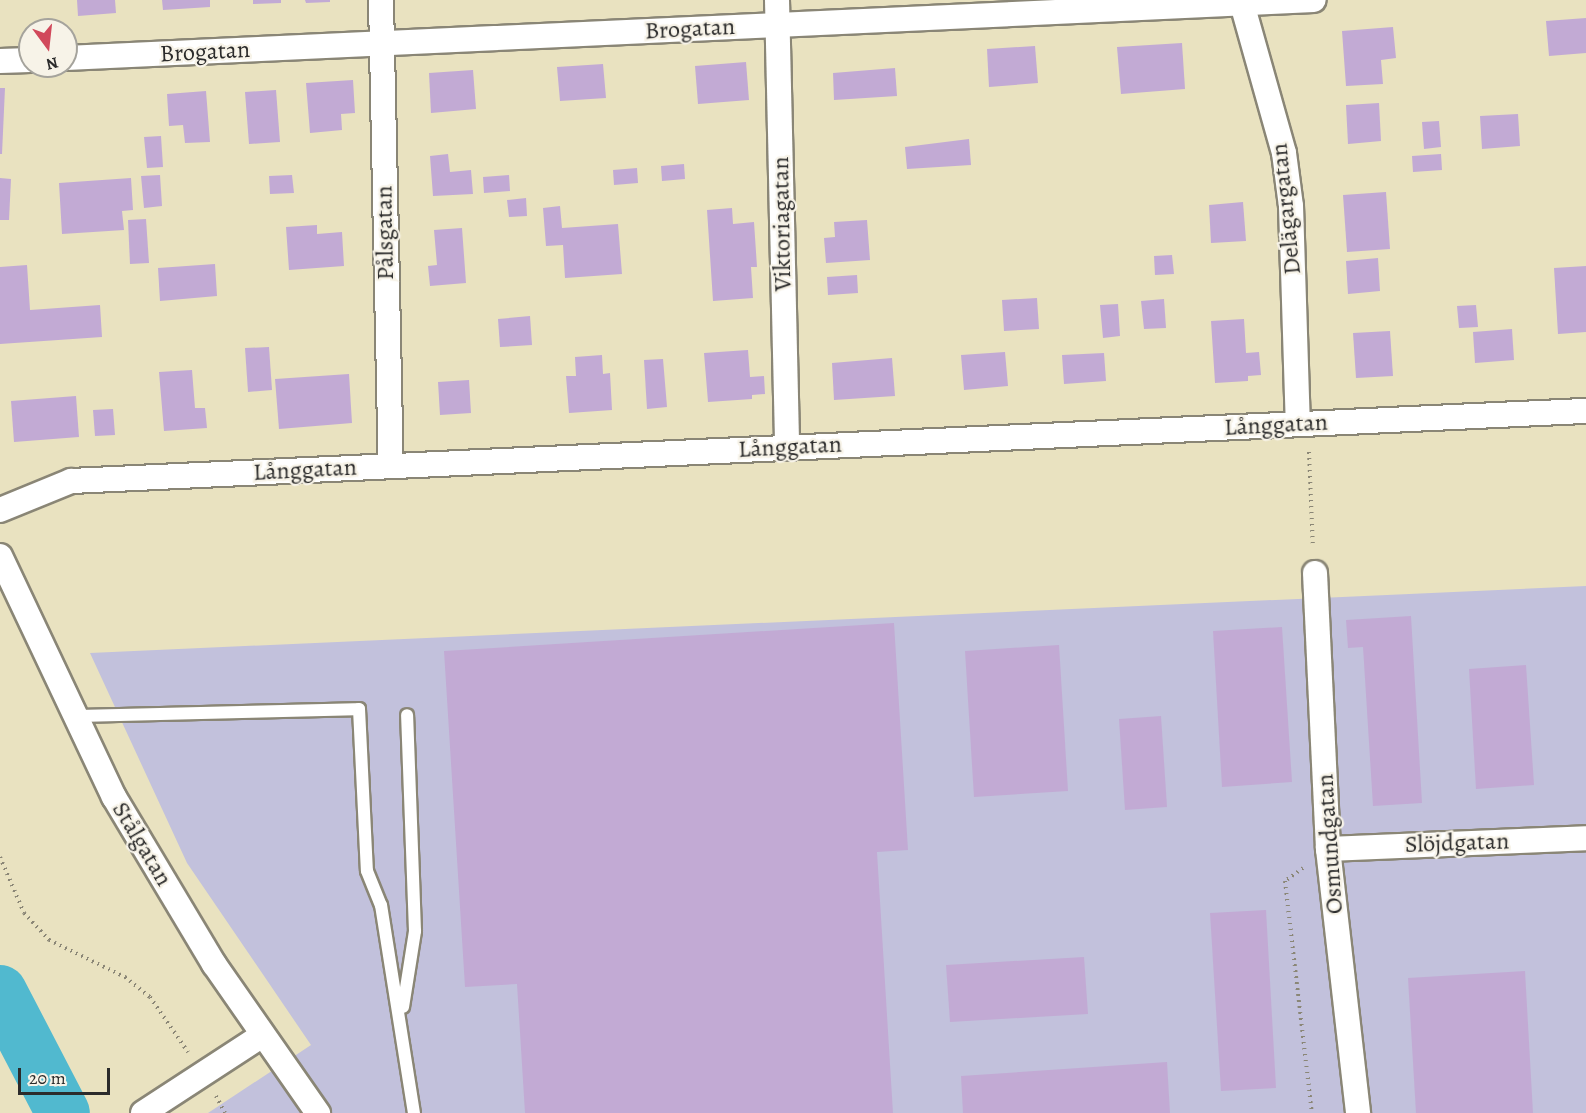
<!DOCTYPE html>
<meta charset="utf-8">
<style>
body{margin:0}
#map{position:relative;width:1586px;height:1113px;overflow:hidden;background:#e9e2c0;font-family:Alegreya,serif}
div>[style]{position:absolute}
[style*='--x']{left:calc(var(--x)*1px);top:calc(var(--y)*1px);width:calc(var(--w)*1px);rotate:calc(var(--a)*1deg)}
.industrial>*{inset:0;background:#c2c1dc}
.river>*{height:54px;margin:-27px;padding:0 27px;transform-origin:27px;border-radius:27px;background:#51b9cf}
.building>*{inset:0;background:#c2aad4}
.path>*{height:4px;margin-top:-2px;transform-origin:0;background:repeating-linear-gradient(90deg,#8a8676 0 1.5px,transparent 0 6px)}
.roads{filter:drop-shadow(2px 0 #8a8676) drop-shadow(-2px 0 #8a8676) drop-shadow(0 2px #8a8676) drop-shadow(0 -2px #8a8676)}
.lane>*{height:12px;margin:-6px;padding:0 6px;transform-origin:6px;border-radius:6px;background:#fff}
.street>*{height:24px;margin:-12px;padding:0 12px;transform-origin:12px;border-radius:12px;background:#fff}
span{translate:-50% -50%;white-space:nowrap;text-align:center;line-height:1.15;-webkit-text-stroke:4.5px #f7f3e8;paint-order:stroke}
.street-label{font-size:24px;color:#2b2b2b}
.north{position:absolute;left:18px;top:18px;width:60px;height:60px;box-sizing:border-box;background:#f7f3e8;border:2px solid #a5a39c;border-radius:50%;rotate:165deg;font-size:16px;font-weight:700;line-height:24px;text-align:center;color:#2b2b2b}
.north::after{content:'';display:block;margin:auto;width:21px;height:27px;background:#d1495b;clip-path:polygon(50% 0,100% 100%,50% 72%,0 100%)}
.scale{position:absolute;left:18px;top:1068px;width:92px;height:27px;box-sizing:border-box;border:3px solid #2b2b2b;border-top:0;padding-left:8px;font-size:18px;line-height:21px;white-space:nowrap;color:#2b2b2b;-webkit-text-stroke:4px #f7f3e8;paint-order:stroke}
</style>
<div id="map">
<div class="industrial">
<div style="clip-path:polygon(1586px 586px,1586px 1113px,208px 1113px,311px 1045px,187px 863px,90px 653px)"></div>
</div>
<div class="river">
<div style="--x:0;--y:992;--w:136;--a:62.5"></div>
</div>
<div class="building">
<div style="clip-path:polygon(77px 0,115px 0,116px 13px,78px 16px)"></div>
<div style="clip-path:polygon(162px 0,210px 0,210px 7px,163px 10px)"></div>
<div style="clip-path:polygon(253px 0,281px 0,281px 3px,253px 4px)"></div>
<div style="clip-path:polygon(305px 0,330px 0,330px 2px,306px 3px)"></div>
<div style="clip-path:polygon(1586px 18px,1586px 53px,1549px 56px,1546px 21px)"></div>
<div style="clip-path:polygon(1393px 27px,1396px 58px,1381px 60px,1383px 84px,1346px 86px,1342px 31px)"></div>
<div style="clip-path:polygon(1182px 43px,1185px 89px,1121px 94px,1117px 47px)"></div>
<div style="clip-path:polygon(1035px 46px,1038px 83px,989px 87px,987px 49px)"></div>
<div style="clip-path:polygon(746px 62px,749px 100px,698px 104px,695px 66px)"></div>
<div style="clip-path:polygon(603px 64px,606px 98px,560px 101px,557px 67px)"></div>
<div style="clip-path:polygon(895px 68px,897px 96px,834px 100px,833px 73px)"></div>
<div style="clip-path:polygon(473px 70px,476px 109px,431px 113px,429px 73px)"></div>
<div style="clip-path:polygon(353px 80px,355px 113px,341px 114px,342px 130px,310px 133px,306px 83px)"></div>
<div style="clip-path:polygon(0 88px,5px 88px,2px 154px,0 154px)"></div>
<div style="clip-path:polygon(276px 90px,280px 142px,249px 144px,245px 92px)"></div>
<div style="clip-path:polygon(206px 91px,210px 142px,185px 143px,183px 125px,169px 126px,167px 94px)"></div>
<div style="clip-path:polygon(1379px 103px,1381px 141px,1348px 144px,1346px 105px)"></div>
<div style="clip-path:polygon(1518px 114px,1520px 146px,1482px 149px,1480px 116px)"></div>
<div style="clip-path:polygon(1439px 121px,1441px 147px,1424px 149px,1422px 122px)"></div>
<div style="clip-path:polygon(161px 136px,163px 167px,147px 168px,144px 137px)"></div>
<div style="clip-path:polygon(969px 139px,971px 165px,907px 169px,905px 147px)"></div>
<div style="clip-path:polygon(448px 154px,450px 172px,471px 170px,473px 194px,433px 196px,430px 156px)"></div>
<div style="clip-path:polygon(1441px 154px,1442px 170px,1413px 172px,1412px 156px)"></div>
<div style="clip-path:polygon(684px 164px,685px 179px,662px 181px,661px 166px)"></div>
<div style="clip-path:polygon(637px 168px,638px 183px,614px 185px,613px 170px)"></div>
<div style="clip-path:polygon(160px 175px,162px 206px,144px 208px,141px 176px)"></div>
<div style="clip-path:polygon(292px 175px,294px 193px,270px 194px,269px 176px)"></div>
<div style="clip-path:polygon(509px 175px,510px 191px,484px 193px,483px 177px)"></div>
<div style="clip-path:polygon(0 178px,11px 179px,9px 220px,0 220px)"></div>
<div style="clip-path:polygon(131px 178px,133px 210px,122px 211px,124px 230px,62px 234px,59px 183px)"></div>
<div style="clip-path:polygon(1386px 192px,1390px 249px,1347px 252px,1343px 195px)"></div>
<div style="clip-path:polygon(526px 198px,527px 216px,509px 217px,507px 200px)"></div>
<div style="clip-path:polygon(1243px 202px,1246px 241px,1211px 243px,1209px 205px)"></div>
<div style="clip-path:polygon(560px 206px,562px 228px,618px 224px,622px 274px,565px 278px,563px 245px,546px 246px,543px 208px)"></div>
<div style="clip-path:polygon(732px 208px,733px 224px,754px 222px,757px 267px,751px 267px,753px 298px,713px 301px,707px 210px)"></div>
<div style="clip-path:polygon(146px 219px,149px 263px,130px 264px,128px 220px)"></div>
<div style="clip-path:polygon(867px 220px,870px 260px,826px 263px,824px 238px,835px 237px,834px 222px)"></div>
<div style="clip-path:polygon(317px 225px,317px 234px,342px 232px,344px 266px,289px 270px,286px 227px)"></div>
<div style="clip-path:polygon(462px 228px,466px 283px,430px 286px,428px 266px,437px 265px,434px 230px)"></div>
<div style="clip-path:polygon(1172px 255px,1174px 274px,1155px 275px,1154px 256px)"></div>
<div style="clip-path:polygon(1378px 258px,1380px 291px,1348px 294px,1346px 261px)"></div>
<div style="clip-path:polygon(215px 264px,217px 296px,160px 301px,158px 268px)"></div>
<div style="clip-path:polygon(27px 265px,30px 310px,100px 305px,102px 337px,0 344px,0 267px)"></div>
<div style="clip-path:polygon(1586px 266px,1586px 332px,1558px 334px,1554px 268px)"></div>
<div style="clip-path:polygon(857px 275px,858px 293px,828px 295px,827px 277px)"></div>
<div style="clip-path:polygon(1037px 298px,1039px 329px,1004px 331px,1002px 300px)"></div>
<div style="clip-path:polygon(1164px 299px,1166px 328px,1144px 329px,1141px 301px)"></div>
<div style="clip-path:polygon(1118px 304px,1120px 336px,1103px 338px,1100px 305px)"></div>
<div style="clip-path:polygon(1476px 305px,1478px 327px,1459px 328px,1457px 306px)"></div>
<div style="clip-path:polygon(530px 316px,532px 345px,500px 347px,498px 319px)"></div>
<div style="clip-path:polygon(1244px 319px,1246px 353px,1259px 352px,1261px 375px,1248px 376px,1248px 381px,1215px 383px,1211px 321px)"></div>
<div style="clip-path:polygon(1512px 329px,1514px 360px,1475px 363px,1473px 332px)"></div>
<div style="clip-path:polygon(1390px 331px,1393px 376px,1356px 378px,1353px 333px)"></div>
<div style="clip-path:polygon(269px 347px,272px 390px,248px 392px,245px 348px)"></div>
<div style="clip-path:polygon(748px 350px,750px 377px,764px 376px,765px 394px,752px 395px,752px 399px,708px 402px,704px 353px)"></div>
<div style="clip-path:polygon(1005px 352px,1008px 386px,964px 390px,961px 355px)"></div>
<div style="clip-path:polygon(1104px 353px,1106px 381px,1064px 384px,1062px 355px)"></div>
<div style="clip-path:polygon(602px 355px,603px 374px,610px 373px,612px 410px,569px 413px,566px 376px,576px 376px,575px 357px)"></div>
<div style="clip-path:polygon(892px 358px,895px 396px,834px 400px,832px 363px)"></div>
<div style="clip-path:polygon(663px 359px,667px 407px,647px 409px,644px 360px)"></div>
<div style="clip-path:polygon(192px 370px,195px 408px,205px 408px,207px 428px,164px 431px,159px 372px)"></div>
<div style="clip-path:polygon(349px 374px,352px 423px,279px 429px,275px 379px)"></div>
<div style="clip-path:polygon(469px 380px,471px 413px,440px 415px,438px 382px)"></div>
<div style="clip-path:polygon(76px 396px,79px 437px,14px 442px,11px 401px)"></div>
<div style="clip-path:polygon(113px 409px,115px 435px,95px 436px,93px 410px)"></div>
<div style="clip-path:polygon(1411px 616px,1422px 803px,1373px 806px,1363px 647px,1348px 648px,1346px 620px)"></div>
<div style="clip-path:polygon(894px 623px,908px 850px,877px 852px,893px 1113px,525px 1113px,517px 984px,465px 987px,444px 651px)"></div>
<div style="clip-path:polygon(1282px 627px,1292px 782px,1222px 787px,1213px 631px)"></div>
<div style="clip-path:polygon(1059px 645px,1068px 791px,974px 797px,965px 651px)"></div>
<div style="clip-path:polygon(1526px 665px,1534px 785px,1476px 789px,1469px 669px)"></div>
<div style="clip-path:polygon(1161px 716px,1167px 807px,1125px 810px,1119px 719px)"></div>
<div style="clip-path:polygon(1266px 910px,1276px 1088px,1221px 1091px,1210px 913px)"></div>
<div style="clip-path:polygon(1084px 957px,1088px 1014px,950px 1022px,946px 965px)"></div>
<div style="clip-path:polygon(1525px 971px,1533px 1113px,1416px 1113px,1408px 978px)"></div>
<div style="clip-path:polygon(1167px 1062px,1170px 1113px,963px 1113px,961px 1076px)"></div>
</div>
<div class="path">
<div style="--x:1309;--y:452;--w:94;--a:87.6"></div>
<div style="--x:0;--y:857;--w:61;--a:66.8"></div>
<div style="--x:24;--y:913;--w:37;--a:47"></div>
<div style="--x:49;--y:940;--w:85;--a:26"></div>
<div style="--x:125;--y:977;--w:32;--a:39"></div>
<div style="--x:150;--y:997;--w:67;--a:55.4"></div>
<div style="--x:1303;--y:868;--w:22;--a:144"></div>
<div style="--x:1285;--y:881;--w:234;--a:83.4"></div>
<div style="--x:216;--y:1096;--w:19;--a:62"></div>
</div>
<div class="roads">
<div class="lane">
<div style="--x:74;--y:716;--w:285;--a:-1.4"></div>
<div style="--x:359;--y:709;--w:162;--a:87.2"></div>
<div style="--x:367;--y:871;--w:37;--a:68"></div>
<div style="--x:381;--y:905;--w:211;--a:81"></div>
<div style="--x:403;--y:1007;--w:77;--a:-81"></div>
<div style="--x:415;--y:931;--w:216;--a:-92.1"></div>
</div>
<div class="street">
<div style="--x:381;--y:0;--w:466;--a:88.8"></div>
<div style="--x:777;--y:0;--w:448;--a:88.7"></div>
<div style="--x:1241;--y:0;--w:159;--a:74.3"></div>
<div style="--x:1284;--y:153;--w:53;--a:82.5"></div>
<div style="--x:1291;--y:206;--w:218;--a:88.2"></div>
<div style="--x:66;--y:58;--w:1249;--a:-2.66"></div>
<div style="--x:0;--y:61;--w:30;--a:-2"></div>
<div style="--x:0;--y:510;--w:77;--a:-22.2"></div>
<div style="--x:71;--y:481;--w:1517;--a:-2.65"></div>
<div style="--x:0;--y:556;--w:267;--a:64.7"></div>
<div style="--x:114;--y:797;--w:195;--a:59.1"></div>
<div style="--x:214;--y:964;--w:182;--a:55.1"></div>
<div style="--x:1315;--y:573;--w:276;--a:87.3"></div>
<div style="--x:1328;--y:849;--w:266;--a:83.5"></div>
<div style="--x:1328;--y:849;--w:258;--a:-2.4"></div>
<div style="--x:143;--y:1113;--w:141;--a:-33.1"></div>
</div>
</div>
<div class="street-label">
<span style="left:690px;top:29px;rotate:-3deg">Brogatan</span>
<span style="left:205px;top:52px;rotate:-3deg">Brogatan</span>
<span style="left:1286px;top:209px;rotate:-96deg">Delägargatan</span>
<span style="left:782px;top:224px;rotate:-91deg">Viktoriagatan</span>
<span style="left:385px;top:233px;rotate:-91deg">Pålsgatan</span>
<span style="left:1276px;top:425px;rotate:-3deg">Långgatan</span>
<span style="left:790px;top:447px;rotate:-3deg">Långgatan</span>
<span style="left:305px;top:470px;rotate:-3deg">Långgatan</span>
<span style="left:1457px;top:843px;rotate:-2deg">Slöjdgatan</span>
<span style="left:142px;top:844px;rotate:59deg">Stålgatan</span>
<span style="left:1330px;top:844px;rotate:-94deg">Osmundgatan</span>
</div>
<div class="north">N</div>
<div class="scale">20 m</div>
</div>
